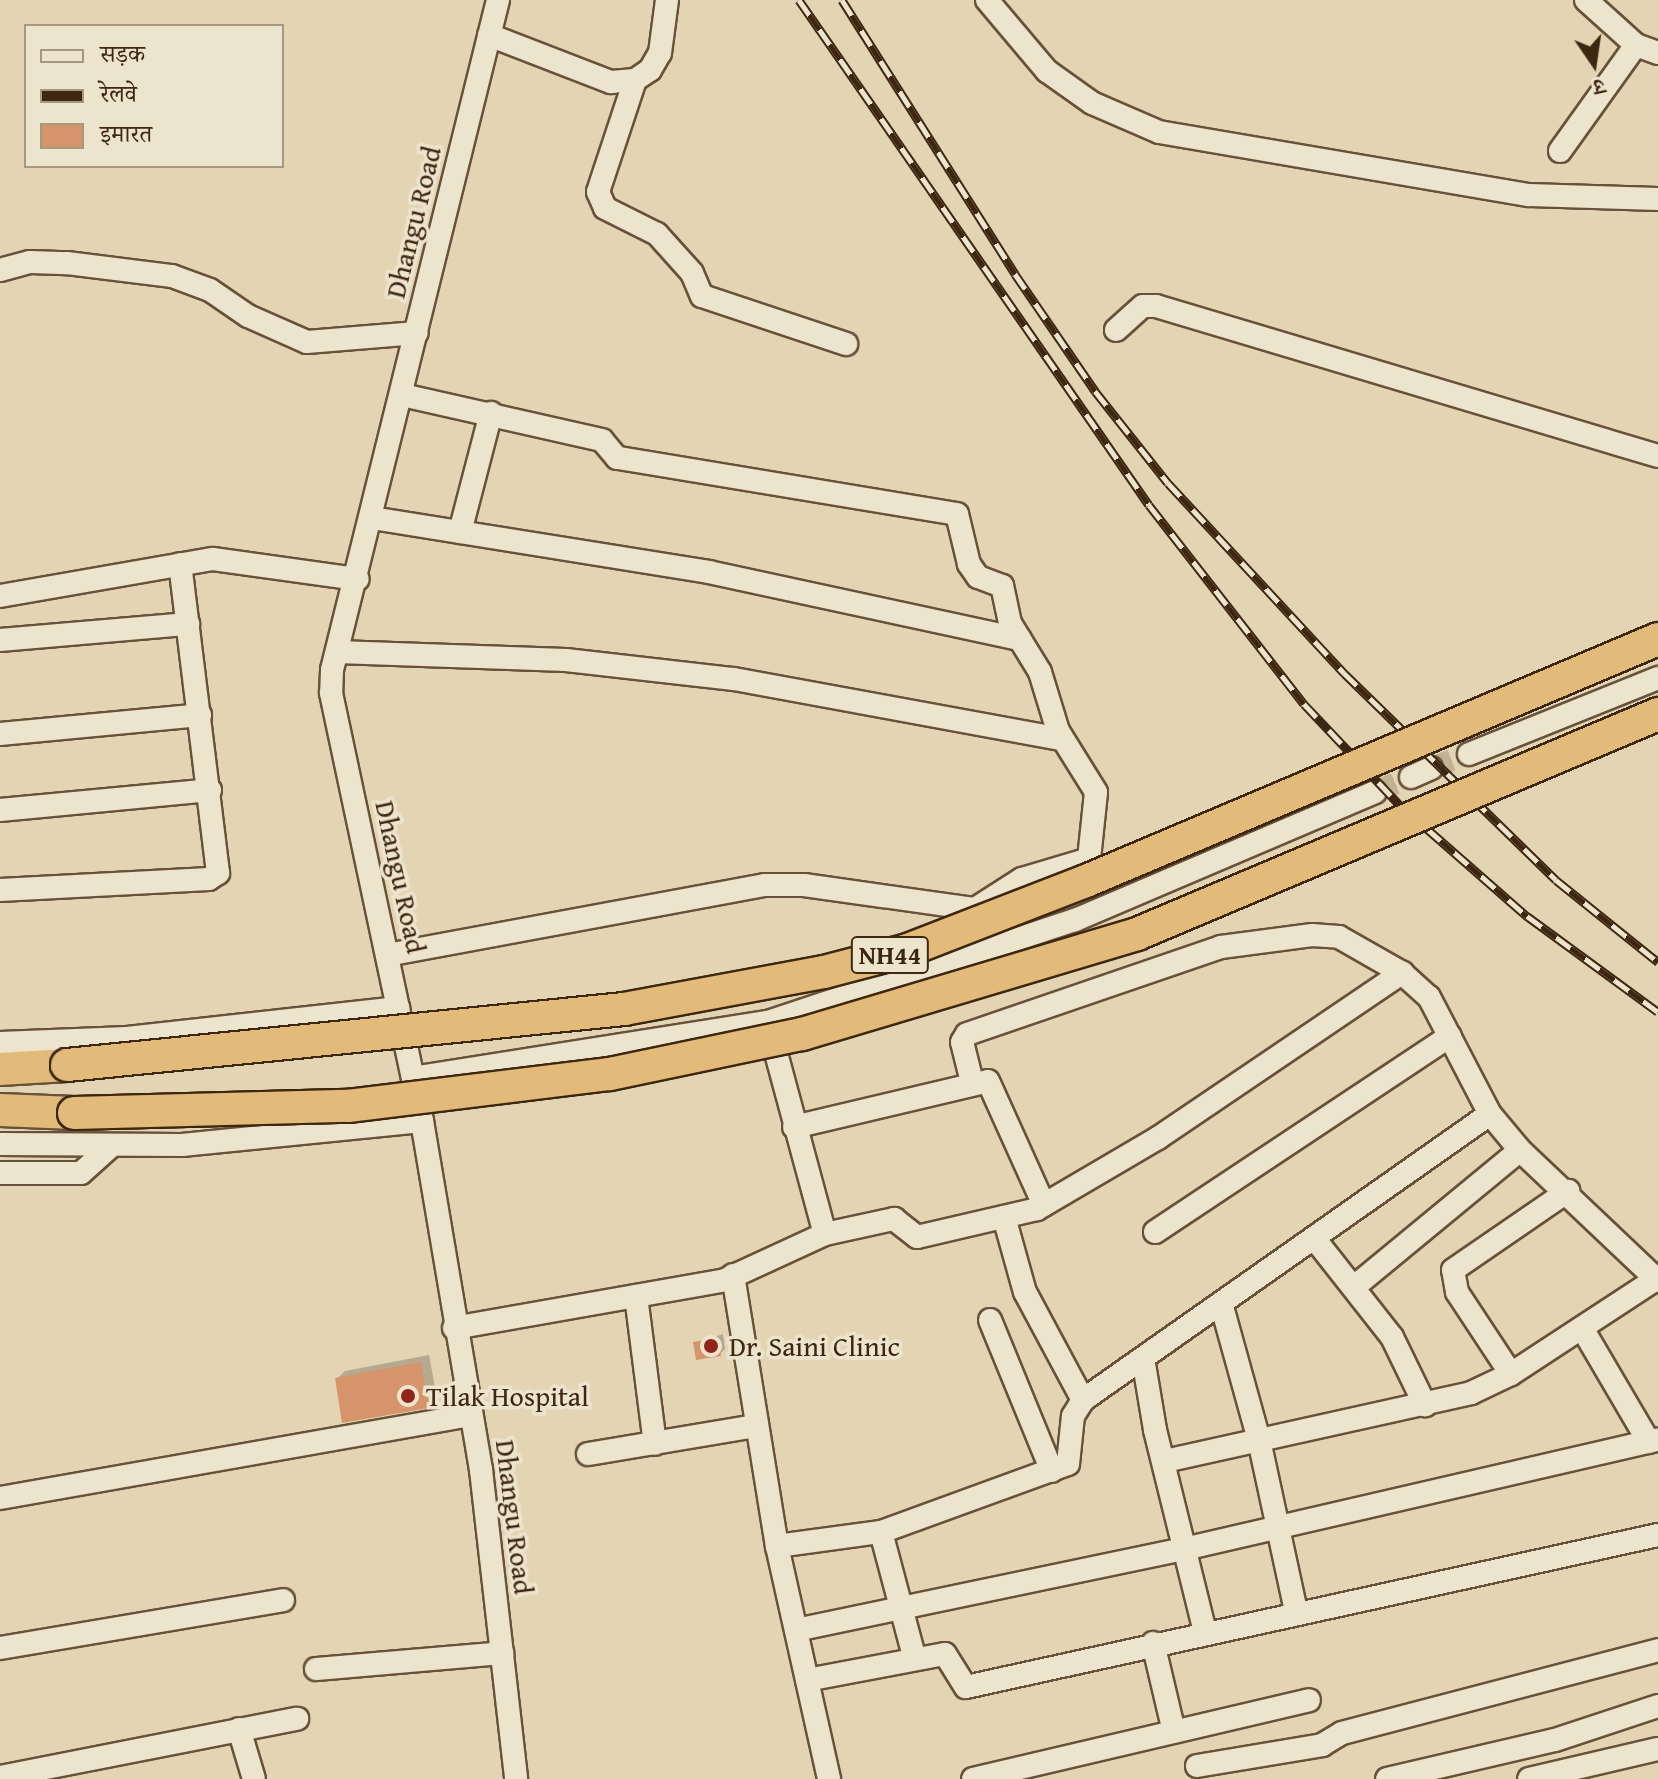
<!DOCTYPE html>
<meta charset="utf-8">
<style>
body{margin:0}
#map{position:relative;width:1658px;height:1779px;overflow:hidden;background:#e3d5b4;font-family:"Gentium Book Plus","Noto Serif Devanagari",serif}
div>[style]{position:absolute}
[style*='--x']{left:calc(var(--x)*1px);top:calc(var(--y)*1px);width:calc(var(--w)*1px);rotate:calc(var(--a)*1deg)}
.shadow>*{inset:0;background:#0003}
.building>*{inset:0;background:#d59469}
.minor-tunnel>*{height:22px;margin-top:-11px;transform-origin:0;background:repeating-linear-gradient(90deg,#c2b293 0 22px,transparent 0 33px)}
.roads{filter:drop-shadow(2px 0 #675239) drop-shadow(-2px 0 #675239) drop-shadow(0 2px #675239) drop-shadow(0 -2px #675239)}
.minor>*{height:22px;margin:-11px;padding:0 11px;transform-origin:11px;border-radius:11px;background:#ede4ce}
.highway>*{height:32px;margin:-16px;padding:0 16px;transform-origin:16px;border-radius:16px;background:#e2ba7a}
.rail>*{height:9px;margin-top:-4.5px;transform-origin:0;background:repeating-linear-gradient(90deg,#ede4ce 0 18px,#3e2710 0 36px);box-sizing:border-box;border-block:2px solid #3e2710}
.bridges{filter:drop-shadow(2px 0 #3e2710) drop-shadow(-2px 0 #3e2710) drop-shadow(0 2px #3e2710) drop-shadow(0 -2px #3e2710)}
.highway-bridge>*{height:32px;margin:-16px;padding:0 16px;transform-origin:16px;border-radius:16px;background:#e2ba7a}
.dots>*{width:22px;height:22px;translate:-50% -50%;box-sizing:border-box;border:4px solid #ede4ce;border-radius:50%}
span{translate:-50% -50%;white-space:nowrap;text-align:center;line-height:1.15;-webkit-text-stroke:7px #ede4ce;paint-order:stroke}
.shield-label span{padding:2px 6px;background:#ede4ce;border:2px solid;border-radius:6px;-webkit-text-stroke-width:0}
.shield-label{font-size:26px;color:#3e2710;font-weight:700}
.street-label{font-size:28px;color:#3e2710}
.poi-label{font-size:28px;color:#3e2710}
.left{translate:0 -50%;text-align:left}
.legend{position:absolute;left:24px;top:24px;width:260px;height:144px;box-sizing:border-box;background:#ede4ce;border:2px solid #a79882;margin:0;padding:10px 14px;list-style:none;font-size:24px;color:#3e2710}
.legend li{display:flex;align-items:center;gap:16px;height:40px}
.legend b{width:40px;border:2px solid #a79882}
.north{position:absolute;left:1554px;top:24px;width:80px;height:80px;-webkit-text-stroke:6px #ede4ce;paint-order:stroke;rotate:167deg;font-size:22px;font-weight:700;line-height:32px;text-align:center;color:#3e2710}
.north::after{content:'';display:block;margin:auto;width:28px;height:36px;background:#3e2710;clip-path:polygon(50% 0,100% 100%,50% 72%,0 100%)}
</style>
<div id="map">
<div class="shadow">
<div style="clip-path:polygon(723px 1334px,725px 1349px,720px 1354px,695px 1343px)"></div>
<div style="clip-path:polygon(429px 1355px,437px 1398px,429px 1406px,337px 1379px,345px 1371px)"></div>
</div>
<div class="building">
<div style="clip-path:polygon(718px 1338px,721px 1356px,696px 1360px,693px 1342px)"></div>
<div style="clip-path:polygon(421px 1362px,429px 1408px,342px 1423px,335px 1378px)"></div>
</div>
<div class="minor-tunnel">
<div style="--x:1431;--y:768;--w:40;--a:-20.2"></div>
<div style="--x:1375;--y:792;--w:39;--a:-23"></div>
</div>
<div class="roads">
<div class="minor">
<div style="--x:498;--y:0;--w:690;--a:103.92"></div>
<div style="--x:332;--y:670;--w:23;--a:92"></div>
<div style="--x:331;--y:693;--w:438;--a:78"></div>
<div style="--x:422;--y:1121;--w:354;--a:80.4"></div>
<div style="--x:481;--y:1470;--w:311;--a:83.5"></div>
<div style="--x:987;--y:0;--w:93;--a:49.8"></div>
<div style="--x:1047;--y:71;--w:55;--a:35.4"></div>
<div style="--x:1092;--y:103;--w:73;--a:23.4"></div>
<div style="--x:1159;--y:132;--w:375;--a:9.7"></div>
<div style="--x:1529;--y:195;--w:129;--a:1.8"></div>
<div style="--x:1586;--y:0;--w:67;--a:42"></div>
<div style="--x:1636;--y:45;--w:23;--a:20"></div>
<div style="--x:489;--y:35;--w:131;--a:21.1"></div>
<div style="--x:611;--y:82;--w:24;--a:-5"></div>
<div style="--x:635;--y:80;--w:18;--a:-34"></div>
<div style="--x:650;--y:70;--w:20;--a:-60"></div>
<div style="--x:660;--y:53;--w:53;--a:-82.5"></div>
<div style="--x:635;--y:80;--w:118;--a:108.3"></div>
<div style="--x:598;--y:192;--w:17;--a:66"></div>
<div style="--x:605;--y:208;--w:58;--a:26.6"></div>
<div style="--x:657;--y:234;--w:52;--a:48.1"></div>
<div style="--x:692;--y:273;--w:25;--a:67"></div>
<div style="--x:702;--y:296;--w:152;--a:18.4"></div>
<div style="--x:1560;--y:151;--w:130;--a:-54.4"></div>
<div style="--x:0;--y:270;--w:31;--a:-15"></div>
<div style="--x:30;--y:262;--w:37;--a:2"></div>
<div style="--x:67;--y:263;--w:106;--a:7.1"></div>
<div style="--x:172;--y:276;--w:40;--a:20.2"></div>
<div style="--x:210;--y:290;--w:46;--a:34.4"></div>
<div style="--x:248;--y:316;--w:64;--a:23.8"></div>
<div style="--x:307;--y:342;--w:110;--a:-4.7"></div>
<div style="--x:1116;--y:330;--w:36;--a:-42"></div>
<div style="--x:1143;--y:306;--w:13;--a:0"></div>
<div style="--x:1156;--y:306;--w:524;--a:16.64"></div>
<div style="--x:372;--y:518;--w:341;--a:9.1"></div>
<div style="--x:709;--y:572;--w:318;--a:12.2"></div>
<div style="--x:460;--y:532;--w:123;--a:-75.4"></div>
<div style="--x:0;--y:596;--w:216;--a:-9.9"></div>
<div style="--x:213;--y:559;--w:146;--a:7.9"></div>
<div style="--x:0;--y:640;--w:189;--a:-4.9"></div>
<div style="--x:337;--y:652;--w:229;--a:2"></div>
<div style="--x:566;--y:660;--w:169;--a:6.5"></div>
<div style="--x:734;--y:679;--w:333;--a:10.4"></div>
<div style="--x:0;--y:734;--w:201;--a:-5.4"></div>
<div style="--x:1469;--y:754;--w:204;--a:-21.9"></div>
<div style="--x:1411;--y:777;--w:22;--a:-24"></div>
<div style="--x:0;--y:810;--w:211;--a:-5.4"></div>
<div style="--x:0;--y:890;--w:209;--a:-3"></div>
<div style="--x:209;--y:879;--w:11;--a:-34"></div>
<div style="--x:218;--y:873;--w:311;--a:-97"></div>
<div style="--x:387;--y:955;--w:384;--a:-10.5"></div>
<div style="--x:765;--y:885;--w:39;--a:0"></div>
<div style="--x:804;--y:885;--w:173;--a:8"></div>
<div style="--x:975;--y:909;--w:56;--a:-32.6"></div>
<div style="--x:1022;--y:879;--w:70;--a:-16.6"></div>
<div style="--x:1089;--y:859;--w:67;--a:-84"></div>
<div style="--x:1096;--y:792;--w:72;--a:-121.9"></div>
<div style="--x:1058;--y:731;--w:62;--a:-107"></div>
<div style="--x:1040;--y:672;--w:57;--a:-121.5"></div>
<div style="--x:1010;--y:623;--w:38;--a:-102"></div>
<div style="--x:1002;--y:586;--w:26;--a:-159"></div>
<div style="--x:978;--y:577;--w:16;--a:-125"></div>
<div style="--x:969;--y:564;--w:51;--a:-103.5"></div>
<div style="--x:957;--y:514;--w:345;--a:-170.6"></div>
<div style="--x:617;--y:458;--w:23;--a:-130"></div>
<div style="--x:602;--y:440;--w:205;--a:-167.3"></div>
<div style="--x:769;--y:1027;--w:214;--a:74.9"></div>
<div style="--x:0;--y:1043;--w:127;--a:-2.3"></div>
<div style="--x:127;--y:1038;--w:273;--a:-6.3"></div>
<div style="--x:413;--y:1078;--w:359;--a:-9"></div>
<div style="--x:768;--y:1022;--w:324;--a:-18.4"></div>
<div style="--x:1075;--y:920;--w:326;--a:-23.1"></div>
<div style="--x:972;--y:1082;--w:41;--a:-104"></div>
<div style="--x:962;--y:1042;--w:9;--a:-58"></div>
<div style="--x:967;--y:1034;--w:268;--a:-18.9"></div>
<div style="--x:1221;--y:947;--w:92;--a:-7.5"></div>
<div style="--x:1312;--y:935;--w:27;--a:4"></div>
<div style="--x:1339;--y:937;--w:73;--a:29.7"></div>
<div style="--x:1402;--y:973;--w:36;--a:42"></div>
<div style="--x:1429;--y:997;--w:132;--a:62.5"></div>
<div style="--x:1490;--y:1114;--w:47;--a:50.2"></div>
<div style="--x:1520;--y:1150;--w:190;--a:43.5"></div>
<div style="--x:794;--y:1127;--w:199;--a:-13.3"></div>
<div style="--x:988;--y:1081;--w:136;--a:65.7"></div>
<div style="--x:0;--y:1144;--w:182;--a:0.3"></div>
<div style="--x:182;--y:1145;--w:241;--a:-5.7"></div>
<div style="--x:0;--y:1173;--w:81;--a:0"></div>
<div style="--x:81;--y:1173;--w:40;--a:-42"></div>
<div style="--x:1004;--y:1217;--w:78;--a:74.4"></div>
<div style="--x:1025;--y:1292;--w:123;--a:61.8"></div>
<div style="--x:1155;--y:1232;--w:354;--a:-33.6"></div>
<div style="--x:1314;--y:1238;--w:126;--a:51.8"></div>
<div style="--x:1392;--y:1337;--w:76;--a:64.1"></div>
<div style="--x:733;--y:1275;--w:275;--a:80.8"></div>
<div style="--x:777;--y:1546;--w:239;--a:77.4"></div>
<div style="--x:1354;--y:1287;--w:215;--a:-39.5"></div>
<div style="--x:636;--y:1296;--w:149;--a:82.7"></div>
<div style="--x:1221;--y:1303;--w:142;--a:74.5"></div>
<div style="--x:1259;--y:1440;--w:175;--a:77.8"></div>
<div style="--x:990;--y:1320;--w:163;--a:67.7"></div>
<div style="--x:454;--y:1328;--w:275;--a:-10"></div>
<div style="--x:725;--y:1280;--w:110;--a:-24.7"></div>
<div style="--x:825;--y:1234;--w:71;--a:-12.3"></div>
<div style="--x:894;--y:1219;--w:29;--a:38"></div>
<div style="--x:917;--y:1237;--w:123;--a:-13.1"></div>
<div style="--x:1037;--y:1209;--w:140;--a:-30.4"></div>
<div style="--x:1158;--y:1138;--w:295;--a:-34.1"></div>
<div style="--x:1582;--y:1328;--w:132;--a:59.6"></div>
<div style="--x:1143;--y:1358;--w:73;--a:80.5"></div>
<div style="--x:1155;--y:1430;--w:208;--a:76.1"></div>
<div style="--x:1511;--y:1374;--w:98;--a:-123.4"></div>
<div style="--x:1457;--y:1292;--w:22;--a:-100"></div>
<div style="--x:1453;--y:1270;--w:140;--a:-34.5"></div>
<div style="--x:588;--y:1454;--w:170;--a:-9.5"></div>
<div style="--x:1165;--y:1461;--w:313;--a:-12.5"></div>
<div style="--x:1471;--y:1393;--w:44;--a:-25.4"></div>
<div style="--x:1511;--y:1374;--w:173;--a:-33.2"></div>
<div style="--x:0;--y:1498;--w:477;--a:-10"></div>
<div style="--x:881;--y:1532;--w:128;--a:75.1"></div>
<div style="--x:777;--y:1546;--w:105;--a:-7.7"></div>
<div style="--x:881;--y:1532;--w:199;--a:-20"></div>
<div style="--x:1068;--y:1464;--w:48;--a:-84.1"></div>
<div style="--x:1073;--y:1416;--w:19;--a:-58"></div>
<div style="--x:1083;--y:1400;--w:497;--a:-35.1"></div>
<div style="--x:796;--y:1630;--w:396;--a:-11.8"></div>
<div style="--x:1184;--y:1549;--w:486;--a:-13"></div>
<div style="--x:1153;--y:1643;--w:91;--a:76.7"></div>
<div style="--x:0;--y:1648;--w:287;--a:-9.6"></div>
<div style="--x:316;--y:1669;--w:187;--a:-4.9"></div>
<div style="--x:807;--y:1680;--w:140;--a:-10.7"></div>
<div style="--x:945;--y:1654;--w:39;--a:58"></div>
<div style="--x:966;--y:1687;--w:708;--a:-12.39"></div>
<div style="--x:239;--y:1729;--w:52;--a:73.3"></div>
<div style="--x:1197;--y:1766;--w:127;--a:-9.5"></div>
<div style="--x:1322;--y:1745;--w:23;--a:-31"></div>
<div style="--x:1342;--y:1733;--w:327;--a:-14.7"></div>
<div style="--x:0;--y:1777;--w:303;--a:-11.1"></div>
<div style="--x:973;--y:1779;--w:345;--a:-13.2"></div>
<div style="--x:1387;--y:1779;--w:172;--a:-13.1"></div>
<div style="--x:1555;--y:1740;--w:108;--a:-18.3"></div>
<div style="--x:1529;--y:1779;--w:132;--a:-13.1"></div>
</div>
<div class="highway">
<div style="--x:0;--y:1069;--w:67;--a:-3.4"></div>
<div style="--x:0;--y:1110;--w:74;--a:2.3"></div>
</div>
</div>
<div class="rail">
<div style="--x:799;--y:0;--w:614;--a:55.28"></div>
<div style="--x:1149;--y:505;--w:252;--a:52.1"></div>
<div style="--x:1304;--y:704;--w:139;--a:46.5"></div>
<div style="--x:1400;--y:805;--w:169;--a:41.2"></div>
<div style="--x:1527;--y:916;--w:162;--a:36.2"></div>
<div style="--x:842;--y:0;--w:324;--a:57.7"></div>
<div style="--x:1015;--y:274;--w:142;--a:55.6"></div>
<div style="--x:1095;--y:391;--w:117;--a:51.6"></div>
<div style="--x:1168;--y:483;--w:259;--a:47.2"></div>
<div style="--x:1344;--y:673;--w:296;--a:44.3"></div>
<div style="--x:1556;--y:880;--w:131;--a:38.8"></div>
</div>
<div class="bridges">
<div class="highway-bridge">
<div style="--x:67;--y:1065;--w:560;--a:-5.74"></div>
<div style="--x:624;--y:1009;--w:203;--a:-10.5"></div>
<div style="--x:824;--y:972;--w:87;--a:-14.7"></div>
<div style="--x:908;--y:950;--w:191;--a:-21.2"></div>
<div style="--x:1086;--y:881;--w:621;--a:-22.93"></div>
<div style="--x:74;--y:1113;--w:274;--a:-1.5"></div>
<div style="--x:348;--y:1106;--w:264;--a:-7"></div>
<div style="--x:610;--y:1074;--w:196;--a:-11.8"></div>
<div style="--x:802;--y:1034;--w:350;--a:-16.6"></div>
<div style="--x:1137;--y:934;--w:566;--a:-22.89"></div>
</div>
</div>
<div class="dots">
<div style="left:711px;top:1346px;background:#8f2418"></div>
<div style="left:408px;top:1396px;background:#8f2418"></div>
</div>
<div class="shield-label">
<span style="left:890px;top:955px">NH44</span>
</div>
<div class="street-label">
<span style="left:413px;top:222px;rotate:-76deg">Dhangu Road</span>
<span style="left:401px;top:877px;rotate:78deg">Dhangu Road</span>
<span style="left:515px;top:1517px;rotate:83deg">Dhangu Road</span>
</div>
<div class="poi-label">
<span class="left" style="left:729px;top:1346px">Dr. Saini Clinic</span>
<span class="left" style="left:426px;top:1396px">Tilak Hospital</span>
</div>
<ul class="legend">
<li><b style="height:10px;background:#ede4ce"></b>सड़क</li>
<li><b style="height:10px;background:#3e2710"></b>रेलवे</li>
<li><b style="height:22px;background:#d59469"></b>इमारत</li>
</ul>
<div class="north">उ</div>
</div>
